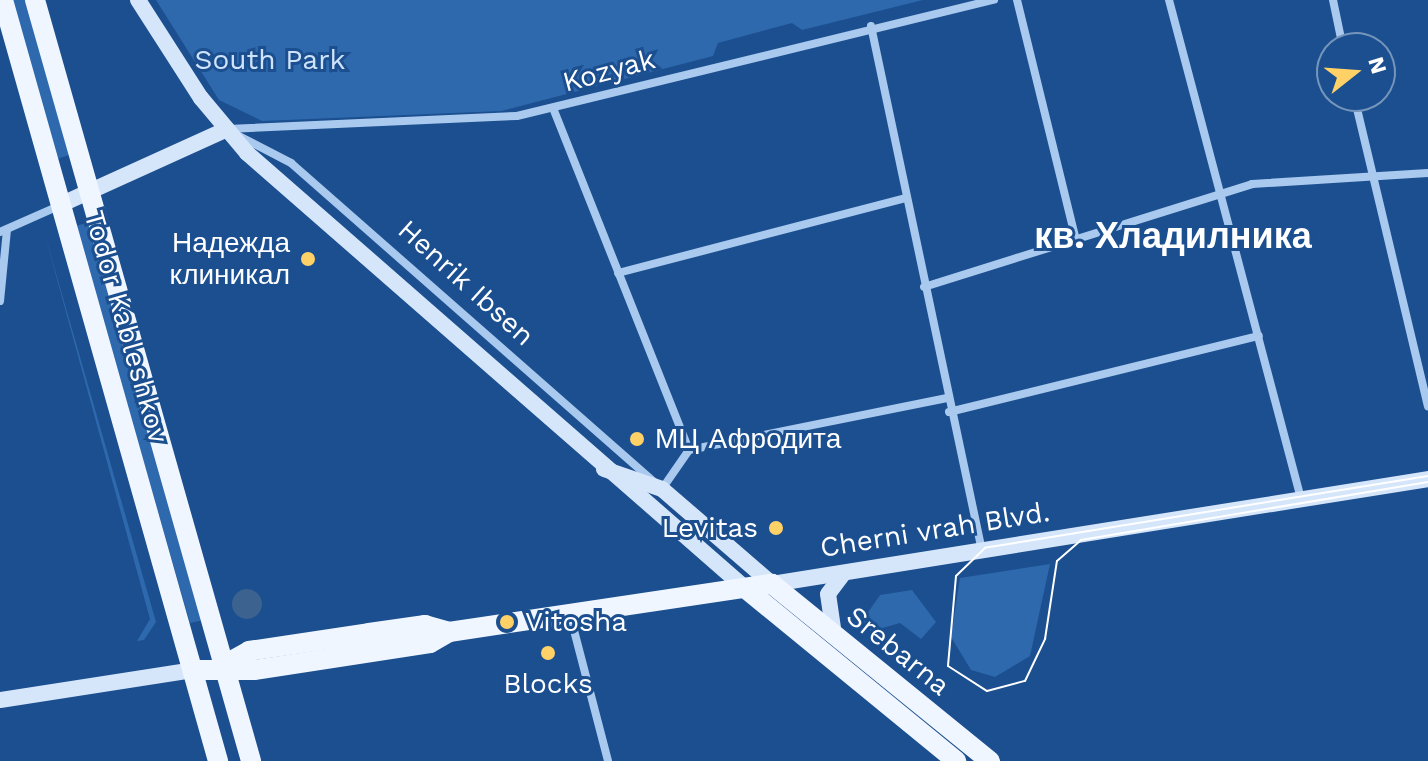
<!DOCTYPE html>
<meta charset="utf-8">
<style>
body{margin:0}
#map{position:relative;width:1428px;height:761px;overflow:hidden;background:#1b4f8f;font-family:"Work Sans",sans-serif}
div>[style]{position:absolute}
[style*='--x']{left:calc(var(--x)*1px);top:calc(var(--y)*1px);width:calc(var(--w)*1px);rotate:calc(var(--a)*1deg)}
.green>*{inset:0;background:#2e69ad}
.water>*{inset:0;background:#3c6290}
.round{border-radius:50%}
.street>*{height:8px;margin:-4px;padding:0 4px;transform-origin:4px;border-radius:4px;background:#a9c9ee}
.secondary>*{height:16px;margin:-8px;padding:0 8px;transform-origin:8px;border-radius:8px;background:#d6e6fa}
.primary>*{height:20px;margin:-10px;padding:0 10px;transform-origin:10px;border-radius:10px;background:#f0f6ff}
.tram>*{height:2px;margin:-1px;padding:0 1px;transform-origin:1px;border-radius:1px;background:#fff}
.dots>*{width:22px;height:22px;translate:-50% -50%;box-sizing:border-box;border:4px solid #1b4f8f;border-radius:50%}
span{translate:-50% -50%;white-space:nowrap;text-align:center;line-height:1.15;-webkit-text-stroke:6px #1b4f8f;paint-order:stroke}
.park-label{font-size:28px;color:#cfe3fa}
.street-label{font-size:28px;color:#fff}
.poi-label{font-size:28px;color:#fff}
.right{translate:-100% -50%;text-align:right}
.left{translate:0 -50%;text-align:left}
.district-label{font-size:36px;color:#fff;font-weight:700}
.north{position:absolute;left:1316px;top:32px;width:80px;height:80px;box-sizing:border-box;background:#1b4f8f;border:2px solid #7695bc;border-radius:50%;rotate:73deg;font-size:22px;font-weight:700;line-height:32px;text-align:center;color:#fff}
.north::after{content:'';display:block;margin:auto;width:28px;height:36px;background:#ffd166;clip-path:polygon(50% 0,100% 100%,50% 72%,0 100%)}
</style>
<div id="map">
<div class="green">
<div style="clip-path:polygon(12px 0,25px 0,69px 155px,57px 159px)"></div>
<div style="clip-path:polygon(156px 0,923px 0,802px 30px,792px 23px,718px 43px,713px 56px,501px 111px,262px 121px,219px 100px)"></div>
<div style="clip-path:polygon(89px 222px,204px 620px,190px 623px,76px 226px)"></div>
<div style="clip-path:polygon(43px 228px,156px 622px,144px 640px,137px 641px,150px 619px)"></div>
<div style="clip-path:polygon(1050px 564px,1030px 656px,995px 677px,971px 670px,951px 637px,960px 578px)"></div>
<div style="clip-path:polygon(912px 590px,936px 622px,921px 639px,900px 623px,879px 629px,891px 642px,886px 648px,862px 621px,880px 595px)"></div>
</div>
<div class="water">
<div class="round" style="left:232px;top:589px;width:30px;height:30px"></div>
</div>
<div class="street">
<div style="--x:1017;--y:0;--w:247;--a:76.2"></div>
<div style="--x:1169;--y:0;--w:516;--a:75.18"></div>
<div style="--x:1333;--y:0;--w:49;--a:78.2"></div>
<div style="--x:871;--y:26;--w:537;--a:78.06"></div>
<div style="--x:1354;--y:96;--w:319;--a:76.6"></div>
<div style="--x:553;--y:108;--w:368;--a:68.3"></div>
<div style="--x:228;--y:129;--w:289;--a:-2.6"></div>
<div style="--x:517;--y:116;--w:491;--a:-13.7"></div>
<div style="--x:239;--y:136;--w:59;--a:27.4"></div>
<div style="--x:291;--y:163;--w:494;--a:41.3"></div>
<div style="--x:662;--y:489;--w:47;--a:-55.3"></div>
<div style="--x:0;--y:232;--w:67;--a:-23.9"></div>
<div style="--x:618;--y:273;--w:297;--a:-14.6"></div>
<div style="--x:924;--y:287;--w:344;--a:-17.4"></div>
<div style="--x:1252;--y:184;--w:176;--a:-3.6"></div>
<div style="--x:0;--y:301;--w:72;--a:-84.4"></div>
<div style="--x:949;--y:412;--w:319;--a:-13.8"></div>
<div style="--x:689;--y:450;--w:262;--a:-11.4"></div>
<div style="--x:570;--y:615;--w:151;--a:75.4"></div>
</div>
<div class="secondary">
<div style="--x:138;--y:0;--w:117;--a:57.3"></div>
<div style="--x:201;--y:98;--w:72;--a:50.1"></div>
<div style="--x:247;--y:153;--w:661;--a:41.14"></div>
<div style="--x:62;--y:204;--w:181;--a:-24.4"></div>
<div style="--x:604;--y:469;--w:61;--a:19"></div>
<div style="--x:662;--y:489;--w:145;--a:40.8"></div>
<div style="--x:772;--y:584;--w:664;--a:-9.09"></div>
<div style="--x:834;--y:635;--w:41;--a:-98.3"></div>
<div style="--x:828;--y:594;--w:26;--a:-53"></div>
<div style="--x:0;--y:700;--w:195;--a:-8.8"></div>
</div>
<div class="primary">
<div style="--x:3;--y:0;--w:791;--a:74.22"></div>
<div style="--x:35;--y:0;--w:791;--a:74.15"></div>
<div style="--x:745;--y:588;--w:273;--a:39.3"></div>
<div style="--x:224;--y:665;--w:29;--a:-29"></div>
<div style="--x:249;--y:651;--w:121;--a:-8.5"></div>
<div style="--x:369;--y:633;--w:57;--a:-8.1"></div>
<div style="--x:425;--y:625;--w:25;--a:16"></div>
<div style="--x:193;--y:670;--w:61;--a:0"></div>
<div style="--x:254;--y:670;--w:178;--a:-8.7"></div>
<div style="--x:430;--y:643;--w:22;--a:-30"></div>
<div style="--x:449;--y:632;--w:327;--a:-8.5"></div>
<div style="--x:772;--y:584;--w:281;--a:39.1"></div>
</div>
<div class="tram">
<div style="--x:1428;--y:476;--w:449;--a:170.8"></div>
<div style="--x:985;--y:548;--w:40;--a:136"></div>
<div style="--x:956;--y:576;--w:90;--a:95.1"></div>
<div style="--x:948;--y:666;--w:46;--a:32.7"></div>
<div style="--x:987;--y:691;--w:39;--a:-15"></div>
<div style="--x:1025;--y:681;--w:47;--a:-64.5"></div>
<div style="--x:1045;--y:639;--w:79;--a:-81.3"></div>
<div style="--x:1057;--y:561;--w:32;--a:-41"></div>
<div style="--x:1081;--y:540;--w:352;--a:-9.5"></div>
</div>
<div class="dots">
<div style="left:308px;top:259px;background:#ffd166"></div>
<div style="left:637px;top:439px;background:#ffd166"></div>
<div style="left:776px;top:528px;background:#ffd166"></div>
<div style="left:507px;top:622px;background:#ffd166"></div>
<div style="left:548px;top:653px;background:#ffd166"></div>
</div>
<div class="park-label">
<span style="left:270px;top:60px">South Park</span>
</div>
<div class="street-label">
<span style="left:609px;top:71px;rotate:-15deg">Kozyak</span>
<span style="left:466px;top:283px;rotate:42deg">Henrik Ibsen</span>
<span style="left:126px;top:327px;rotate:74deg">Todor Kableshkov</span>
<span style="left:935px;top:530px;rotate:-9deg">Cherni vrah Blvd.</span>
<span style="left:898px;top:651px;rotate:39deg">Srebarna</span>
</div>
<div class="poi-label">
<span class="right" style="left:290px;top:259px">Надежда<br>клиникал</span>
<span class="left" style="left:655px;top:439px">МЦ Афродита</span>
<span class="right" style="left:758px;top:528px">Levitas</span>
<span class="left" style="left:525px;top:622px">Vitosha</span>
<span style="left:548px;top:684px">Blocks</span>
</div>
<div class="district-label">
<span style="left:1173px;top:237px">кв. Хладилника</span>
</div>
<div class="north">N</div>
</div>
